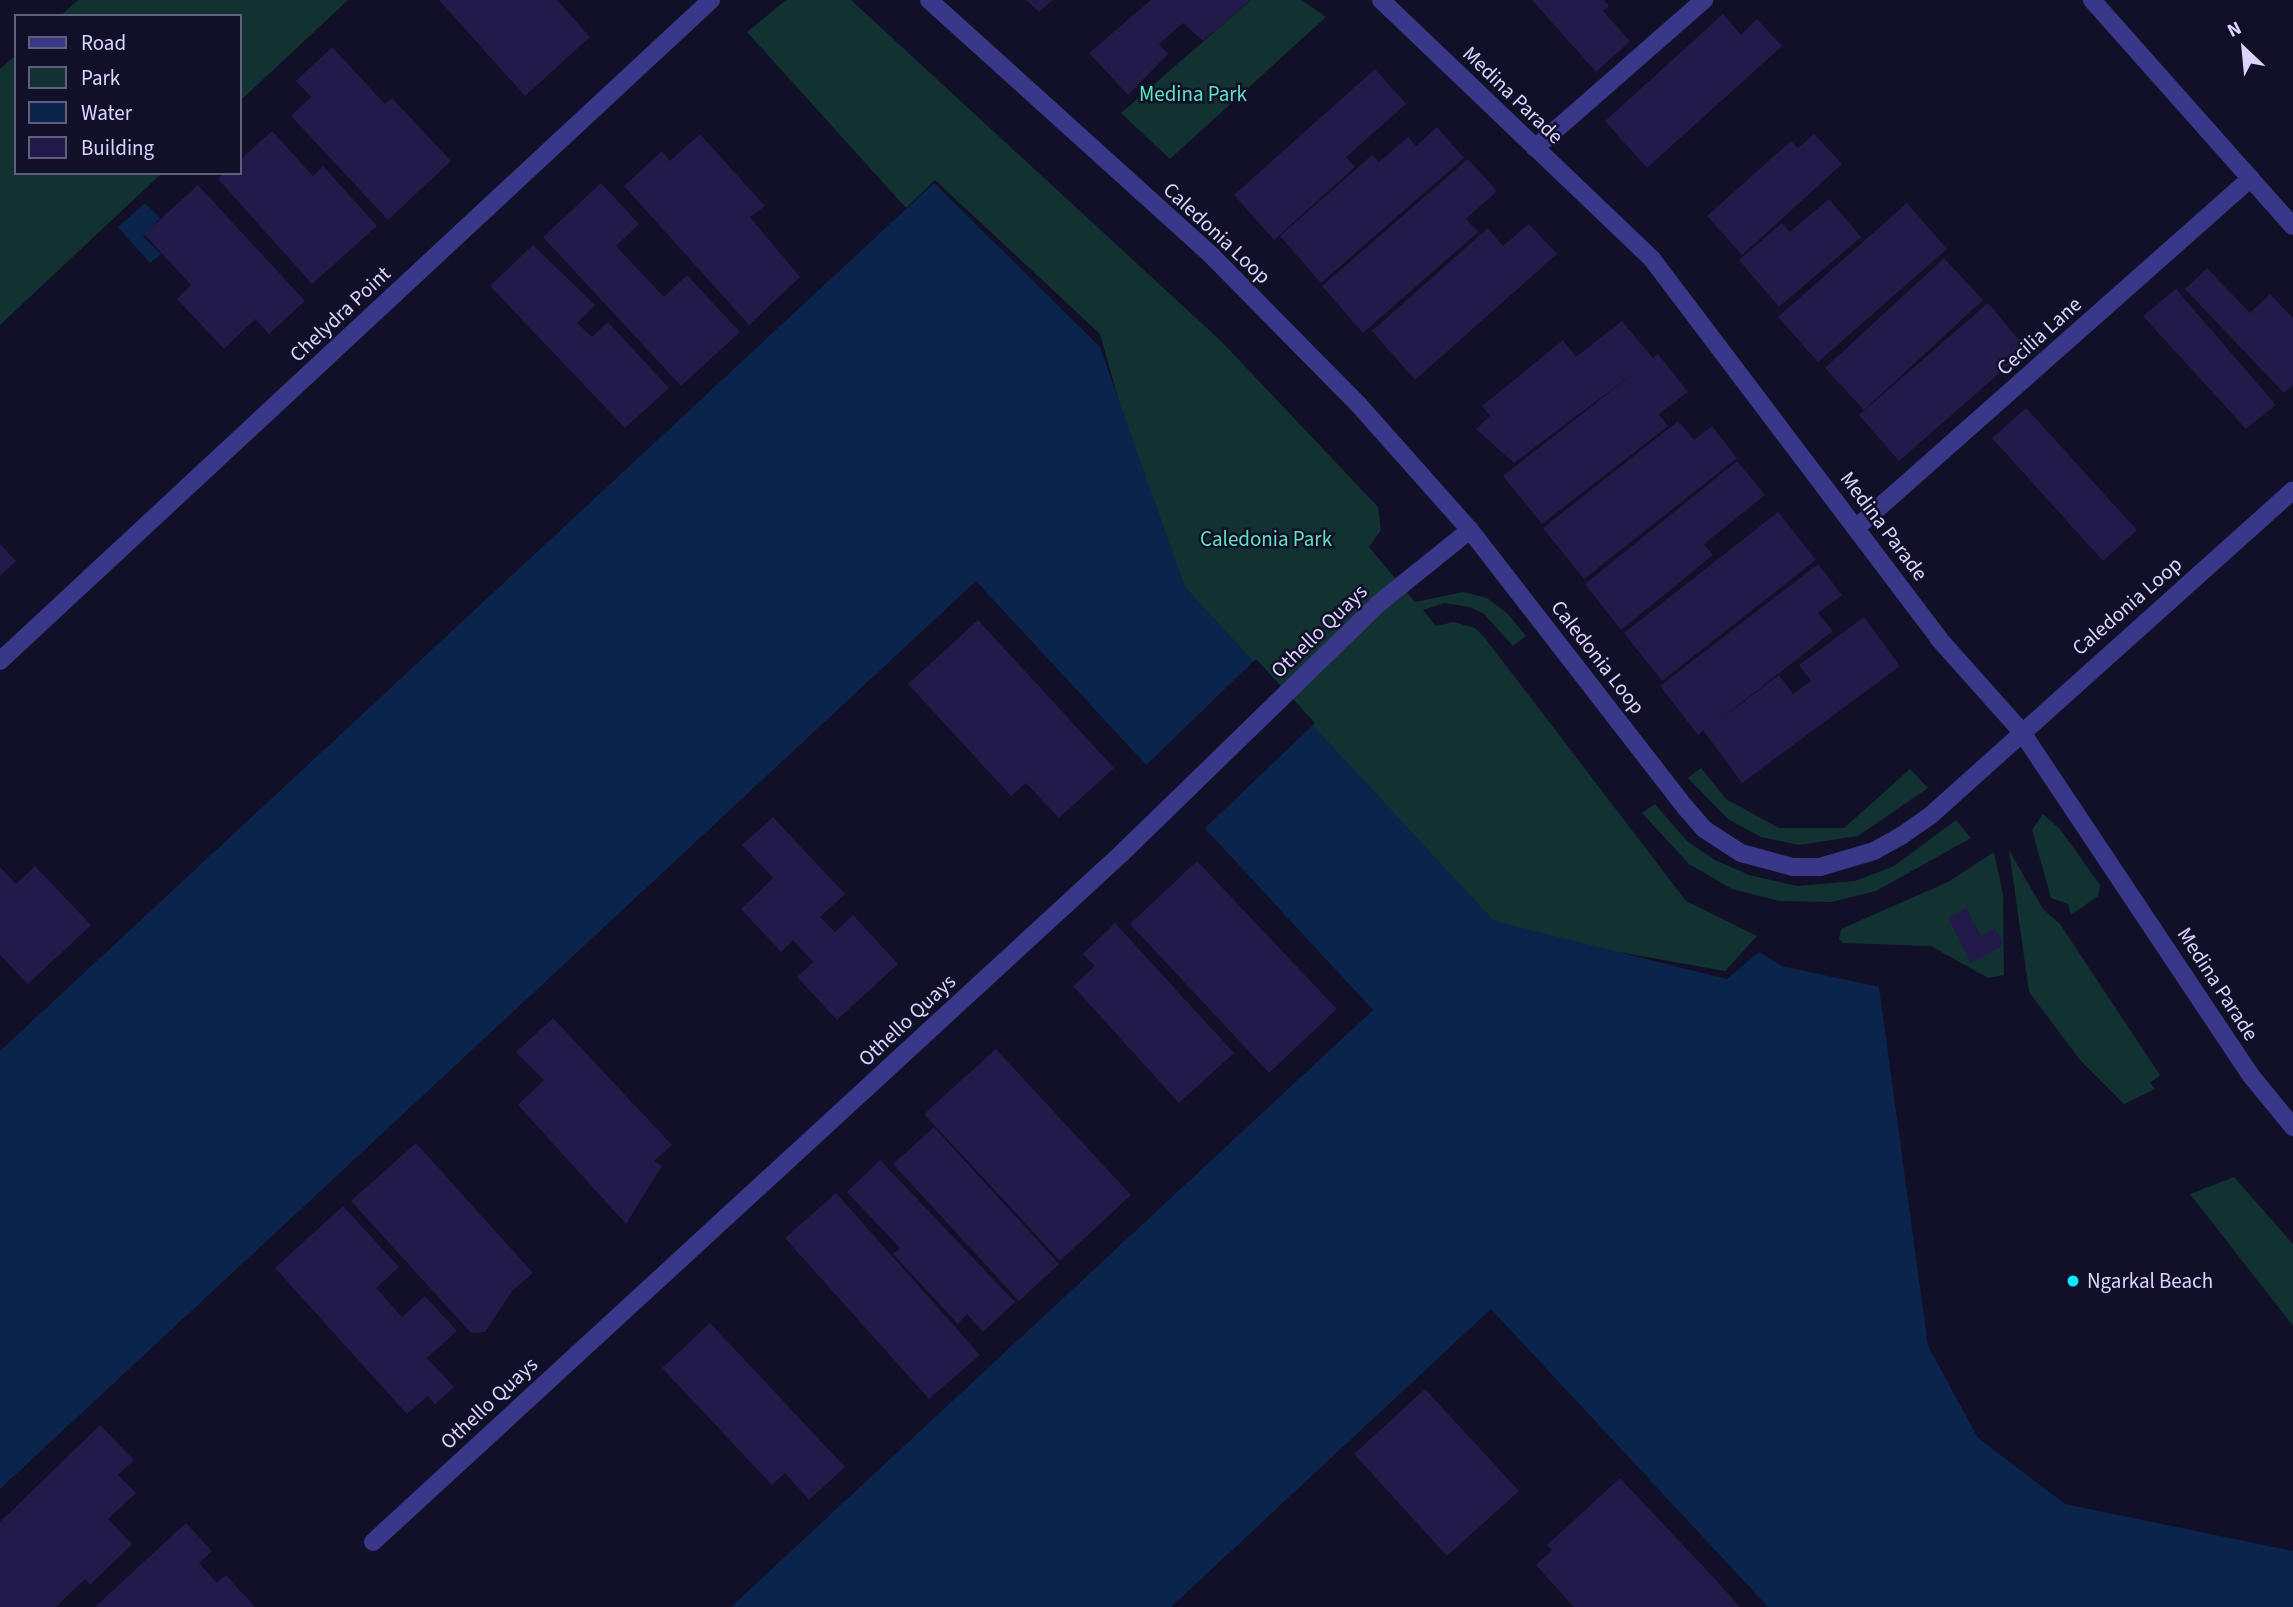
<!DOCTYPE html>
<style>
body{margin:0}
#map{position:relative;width:2293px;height:1607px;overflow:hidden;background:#120f28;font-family:"Source Sans 3",sans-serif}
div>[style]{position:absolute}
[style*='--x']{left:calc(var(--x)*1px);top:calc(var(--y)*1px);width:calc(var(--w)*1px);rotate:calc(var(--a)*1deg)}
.green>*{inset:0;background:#113230}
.water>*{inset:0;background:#0a244b}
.pier>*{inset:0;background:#120f28}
.building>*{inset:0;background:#221a49}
.minor>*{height:18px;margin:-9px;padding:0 9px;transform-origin:9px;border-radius:9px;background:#393888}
.tertiary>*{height:18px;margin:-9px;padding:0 9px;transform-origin:9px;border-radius:9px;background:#393888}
.dots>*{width:19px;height:19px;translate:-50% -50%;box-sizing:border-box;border:4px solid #120f28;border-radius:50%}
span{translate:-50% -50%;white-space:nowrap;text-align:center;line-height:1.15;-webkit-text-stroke:5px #120f28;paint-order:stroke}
.park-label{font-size:21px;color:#5ce4bf}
.street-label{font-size:21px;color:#d9d5ff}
.poi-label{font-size:21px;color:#d9d5ff}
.left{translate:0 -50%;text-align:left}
.legend{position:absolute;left:14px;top:14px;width:228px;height:161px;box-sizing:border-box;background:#120f28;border:2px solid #625e7e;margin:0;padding:9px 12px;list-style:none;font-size:21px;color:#d9d5ff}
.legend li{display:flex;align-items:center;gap:14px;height:35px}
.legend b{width:35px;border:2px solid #625e7e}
.north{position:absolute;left:2209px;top:14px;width:70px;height:70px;-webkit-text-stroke:5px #120f28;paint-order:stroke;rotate:334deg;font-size:19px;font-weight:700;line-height:28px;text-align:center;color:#d9d5ff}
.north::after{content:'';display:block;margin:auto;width:24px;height:32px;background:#d9d5ff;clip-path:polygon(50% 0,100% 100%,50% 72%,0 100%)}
</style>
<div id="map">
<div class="green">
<div style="clip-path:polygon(78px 0,348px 0,240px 101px,240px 16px,60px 16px)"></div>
<div style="clip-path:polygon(786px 0,851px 0,1222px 342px,1378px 507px,1381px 530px,1369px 547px,1415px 602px,1463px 592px,1487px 598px,1508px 614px,1526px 636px,1513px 646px,1484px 614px,1470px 607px,1444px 603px,1423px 610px,1436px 626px,1454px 622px,1475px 628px,1485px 638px,1686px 901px,1757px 936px,1725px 971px,1489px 929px,1172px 590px,1100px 334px,935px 180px,906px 208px,747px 32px)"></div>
<div style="clip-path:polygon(1251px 0,1302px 0,1326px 17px,1170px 159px,1121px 113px)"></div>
<div style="clip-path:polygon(16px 55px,16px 173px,162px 173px,0 325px,0 69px)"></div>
<div style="clip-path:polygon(1701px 768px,1726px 799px,1779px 828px,1844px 828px,1910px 769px,1928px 788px,1858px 836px,1799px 845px,1761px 837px,1728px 819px,1688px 778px)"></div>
<div style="clip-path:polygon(1655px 804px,1687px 841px,1715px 860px,1749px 875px,1797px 886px,1855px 881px,1894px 866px,1956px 820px,1971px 838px,1876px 891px,1831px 902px,1779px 901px,1732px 889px,1689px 864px,1642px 813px)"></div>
<div style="clip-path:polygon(2043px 814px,2060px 829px,2100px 885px,2098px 896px,2071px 915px,2068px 904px,2051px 898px,2032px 830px)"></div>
<div style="clip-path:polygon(2009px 850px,2043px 909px,2060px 924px,2160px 1075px,2150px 1083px,2155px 1089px,2124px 1104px,2080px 1060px,2029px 992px)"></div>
<div style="clip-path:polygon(1994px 852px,2003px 894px,2004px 975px,1988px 978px,1931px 946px,1843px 943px,1839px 939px,1841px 929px,1948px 882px)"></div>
<div style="clip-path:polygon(2234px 1177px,2293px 1244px,2293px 1326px,2190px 1194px)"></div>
</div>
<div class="water">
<div style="clip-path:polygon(934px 183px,1100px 347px,1185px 587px,1494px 921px,1727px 979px,1759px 952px,1782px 966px,1879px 987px,1928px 1346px,1978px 1438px,2065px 1504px,2293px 1551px,2293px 1607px,1768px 1607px,1491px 1309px,1171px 1607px,731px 1607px,1373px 1010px,976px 581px,0 1489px,0 1051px)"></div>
<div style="clip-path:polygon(145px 203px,160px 218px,143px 236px,161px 254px,150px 263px,118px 227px)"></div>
</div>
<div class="pier">
<div style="clip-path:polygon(1256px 659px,1315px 723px,1202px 831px,1144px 767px)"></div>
</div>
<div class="building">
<div style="clip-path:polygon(439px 0,557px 0,590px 37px,525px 96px)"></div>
<div style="clip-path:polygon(1026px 0,1053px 0,1039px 12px)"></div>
<div style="clip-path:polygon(1151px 0,1251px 0,1203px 41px,1183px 23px,1159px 44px,1168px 54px,1128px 95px,1089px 53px)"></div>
<div style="clip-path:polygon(1532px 0,1604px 0,1609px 6px,1603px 11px,1630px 41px,1596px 72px)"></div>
<div style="clip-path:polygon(1723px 14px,1741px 35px,1757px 19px,1782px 46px,1647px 168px,1605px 121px)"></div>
<div style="clip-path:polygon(332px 47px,385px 104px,392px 98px,451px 161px,388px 220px,291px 116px,311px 97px,296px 81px)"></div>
<div style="clip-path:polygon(1375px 69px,1406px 104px,1346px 157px,1355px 167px,1274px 240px,1234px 195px)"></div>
<div style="clip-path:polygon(1437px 127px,1464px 158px,1321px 283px,1280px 236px,1372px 155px,1379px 162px,1408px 137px,1416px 146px)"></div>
<div style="clip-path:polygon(272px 131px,313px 176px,323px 166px,377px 226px,312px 284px,218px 179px,224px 173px,240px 173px,240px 160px)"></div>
<div style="clip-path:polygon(700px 134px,765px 206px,750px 217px,800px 277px,749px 325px,624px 186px,662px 151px,670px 161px)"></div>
<div style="clip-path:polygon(1814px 134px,1842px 164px,1742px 255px,1707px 216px,1791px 141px,1798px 148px)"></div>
<div style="clip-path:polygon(1468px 159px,1497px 191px,1466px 219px,1478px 232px,1363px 333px,1322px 286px)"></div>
<div style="clip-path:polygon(601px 183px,639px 224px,616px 246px,664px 297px,687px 275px,740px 332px,681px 386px,543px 237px)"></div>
<div style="clip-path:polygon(198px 185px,305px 301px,269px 334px,255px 319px,224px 349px,177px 299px,191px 285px,144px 234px)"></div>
<div style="clip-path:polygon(1829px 199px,1861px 237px,1779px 307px,1739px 260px,1782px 223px,1790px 232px)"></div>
<div style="clip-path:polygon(1907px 203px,1947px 249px,1818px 362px,1778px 317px)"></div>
<div style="clip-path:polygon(1529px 224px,1557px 254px,1415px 380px,1372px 331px,1488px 228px,1503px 246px)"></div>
<div style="clip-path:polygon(533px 245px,595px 305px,577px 323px,592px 337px,608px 322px,669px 388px,625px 428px,490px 286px)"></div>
<div style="clip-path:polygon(1944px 258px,1983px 300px,1864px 410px,1825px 368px)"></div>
<div style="clip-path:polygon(2207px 268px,2250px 313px,2270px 294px,2293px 318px,2293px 385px,2284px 393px,2185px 289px)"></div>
<div style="clip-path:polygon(2176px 289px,2276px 405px,2246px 429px,2143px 316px)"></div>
<div style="clip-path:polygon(1988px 303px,2027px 349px,1899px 461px,1859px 415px)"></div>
<div style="clip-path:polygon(1622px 321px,1653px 358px,1658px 354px,1688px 392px,1659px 414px,1668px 426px,1542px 524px,1503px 476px,1634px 373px,1514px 463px,1476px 429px,1490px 416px,1482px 406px,1563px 340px,1576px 357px)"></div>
<div style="clip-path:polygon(2026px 408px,2137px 530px,2103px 561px,1992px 438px)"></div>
<div style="clip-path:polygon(1678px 421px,1694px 440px,1712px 426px,1737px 458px,1584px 579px,1543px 528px)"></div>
<div style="clip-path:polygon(1737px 461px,1765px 495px,1704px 544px,1713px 555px,1621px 630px,1585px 584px)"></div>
<div style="clip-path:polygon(1778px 512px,1816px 560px,1662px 681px,1624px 633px)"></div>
<div style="clip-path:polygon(0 544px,16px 561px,0 576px)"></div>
<div style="clip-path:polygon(1818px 564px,1842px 595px,1818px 613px,1833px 631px,1714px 724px,1779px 675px,1793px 694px,1811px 681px,1799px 665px,1864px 617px,1900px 666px,1742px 783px,1703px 730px,1698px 735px,1660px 686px)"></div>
<div style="clip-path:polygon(978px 620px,1114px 768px,1059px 818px,1026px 783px,1011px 796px,908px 684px)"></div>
<div style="clip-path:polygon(773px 817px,845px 894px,820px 917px,835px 932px,853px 915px,898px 964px,837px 1020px,797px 977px,813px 962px,793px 940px,781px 952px,741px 909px,773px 878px,742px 845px)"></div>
<div style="clip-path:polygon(1197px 861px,1337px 1009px,1269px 1073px,1130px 924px)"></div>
<div style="clip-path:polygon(35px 866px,91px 925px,28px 984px,0 955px,0 867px,16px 884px)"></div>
<div style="clip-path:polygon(1966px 908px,1981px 936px,1995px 928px,2004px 945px,1971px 963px,1948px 918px)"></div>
<div style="clip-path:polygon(1115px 923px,1234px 1053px,1179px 1103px,1073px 986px,1095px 966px,1083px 954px)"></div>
<div style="clip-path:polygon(553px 1018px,672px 1145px,654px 1161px,662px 1166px,626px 1224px,518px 1105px,544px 1080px,516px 1052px)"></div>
<div style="clip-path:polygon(996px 1049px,1131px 1195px,1060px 1261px,924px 1114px)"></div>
<div style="clip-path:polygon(934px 1127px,1059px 1264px,1019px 1301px,893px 1164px)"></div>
<div style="clip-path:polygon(416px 1143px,533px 1273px,512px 1291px,485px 1332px,471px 1333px,351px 1201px)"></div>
<div style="clip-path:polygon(880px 1160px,1015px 1302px,983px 1332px,967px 1314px,958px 1324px,893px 1254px,900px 1248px,847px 1192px)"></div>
<div style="clip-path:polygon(836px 1193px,980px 1355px,929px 1399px,785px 1238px)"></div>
<div style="clip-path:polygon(343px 1206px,399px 1267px,376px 1288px,402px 1317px,425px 1296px,457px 1331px,427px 1358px,454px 1387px,435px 1404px,428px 1396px,407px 1414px,275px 1268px)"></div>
<div style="clip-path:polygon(710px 1323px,845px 1467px,809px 1500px,785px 1473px,772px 1485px,662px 1368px)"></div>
<div style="clip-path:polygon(1425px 1389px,1519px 1491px,1447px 1556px,1354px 1454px)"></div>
<div style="clip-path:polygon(100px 1425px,134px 1460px,118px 1475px,136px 1493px,108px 1519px,132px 1544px,90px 1585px,85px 1579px,56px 1607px,0 1607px,0 1522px)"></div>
<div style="clip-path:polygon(1620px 1478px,1715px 1579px,1740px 1607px,1574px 1607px,1563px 1595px,1536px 1565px,1552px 1550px,1547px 1545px)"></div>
<div style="clip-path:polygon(186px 1523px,212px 1551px,199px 1563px,217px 1583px,226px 1575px,255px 1607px,95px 1607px)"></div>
</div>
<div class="minor">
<div style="--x:1381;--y:0;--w:375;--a:43.7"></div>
<div style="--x:1652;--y:259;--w:476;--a:52.9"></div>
<div style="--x:1939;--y:639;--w:123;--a:48.3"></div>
<div style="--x:2092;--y:0;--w:302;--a:48.4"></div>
<div style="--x:1535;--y:148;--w:225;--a:-41.2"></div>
<div style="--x:1857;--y:527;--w:526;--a:-41.53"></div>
<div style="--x:0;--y:661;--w:971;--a:-42.91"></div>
<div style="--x:373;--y:1542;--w:1018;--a:-42.61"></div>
<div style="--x:1122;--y:853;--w:357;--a:-44.2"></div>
<div style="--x:1378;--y:604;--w:118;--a:-38.8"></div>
</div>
<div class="tertiary">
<div style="--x:929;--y:0;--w:382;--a:42.1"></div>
<div style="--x:1212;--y:256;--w:208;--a:45.4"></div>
<div style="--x:1358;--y:404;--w:169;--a:48.4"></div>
<div style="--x:1470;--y:530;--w:351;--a:52.2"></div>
<div style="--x:1685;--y:807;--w:29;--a:49"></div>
<div style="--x:1704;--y:829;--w:44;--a:33"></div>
<div style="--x:1741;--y:853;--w:54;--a:15.1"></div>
<div style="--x:1793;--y:867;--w:27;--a:0"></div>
<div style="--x:1820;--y:867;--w:56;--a:-16.5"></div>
<div style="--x:1874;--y:851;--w:31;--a:-29"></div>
<div style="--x:1901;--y:836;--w:37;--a:-35"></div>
<div style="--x:1931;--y:815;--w:486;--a:-41.9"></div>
<div style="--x:2021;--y:731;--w:416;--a:56.3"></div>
<div style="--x:2252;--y:1077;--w:65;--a:50.6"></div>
</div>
<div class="dots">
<div style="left:2073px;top:1281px;background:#01ecff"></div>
</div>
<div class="park-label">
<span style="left:1193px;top:94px">Medina Park</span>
<span style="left:1266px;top:539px">Caledonia Park</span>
</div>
<div class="street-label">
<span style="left:1513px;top:95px;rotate:44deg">Medina Parade</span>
<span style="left:1217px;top:233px;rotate:43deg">Caledonia Loop</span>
<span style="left:340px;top:314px;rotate:-43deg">Chelydra Point</span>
<span style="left:2039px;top:336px;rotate:-42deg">Cecilia Lane</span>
<span style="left:1884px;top:526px;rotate:53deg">Medina Parade</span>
<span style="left:2127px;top:606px;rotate:-41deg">Caledonia Loop</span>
<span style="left:1319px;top:631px;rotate:-44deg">Othello Quays</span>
<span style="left:1598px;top:657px;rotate:52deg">Caledonia Loop</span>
<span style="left:2218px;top:984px;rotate:57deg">Medina Parade</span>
<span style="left:907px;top:1020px;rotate:-43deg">Othello Quays</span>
<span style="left:489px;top:1403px;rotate:-43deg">Othello Quays</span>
</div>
<div class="poi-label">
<span class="left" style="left:2087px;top:1281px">Ngarkal Beach</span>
</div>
<ul class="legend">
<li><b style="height:9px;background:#393888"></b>Road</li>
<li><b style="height:19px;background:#113230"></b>Park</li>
<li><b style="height:19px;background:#0a244b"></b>Water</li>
<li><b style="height:19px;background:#221a49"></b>Building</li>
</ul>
<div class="north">N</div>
</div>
